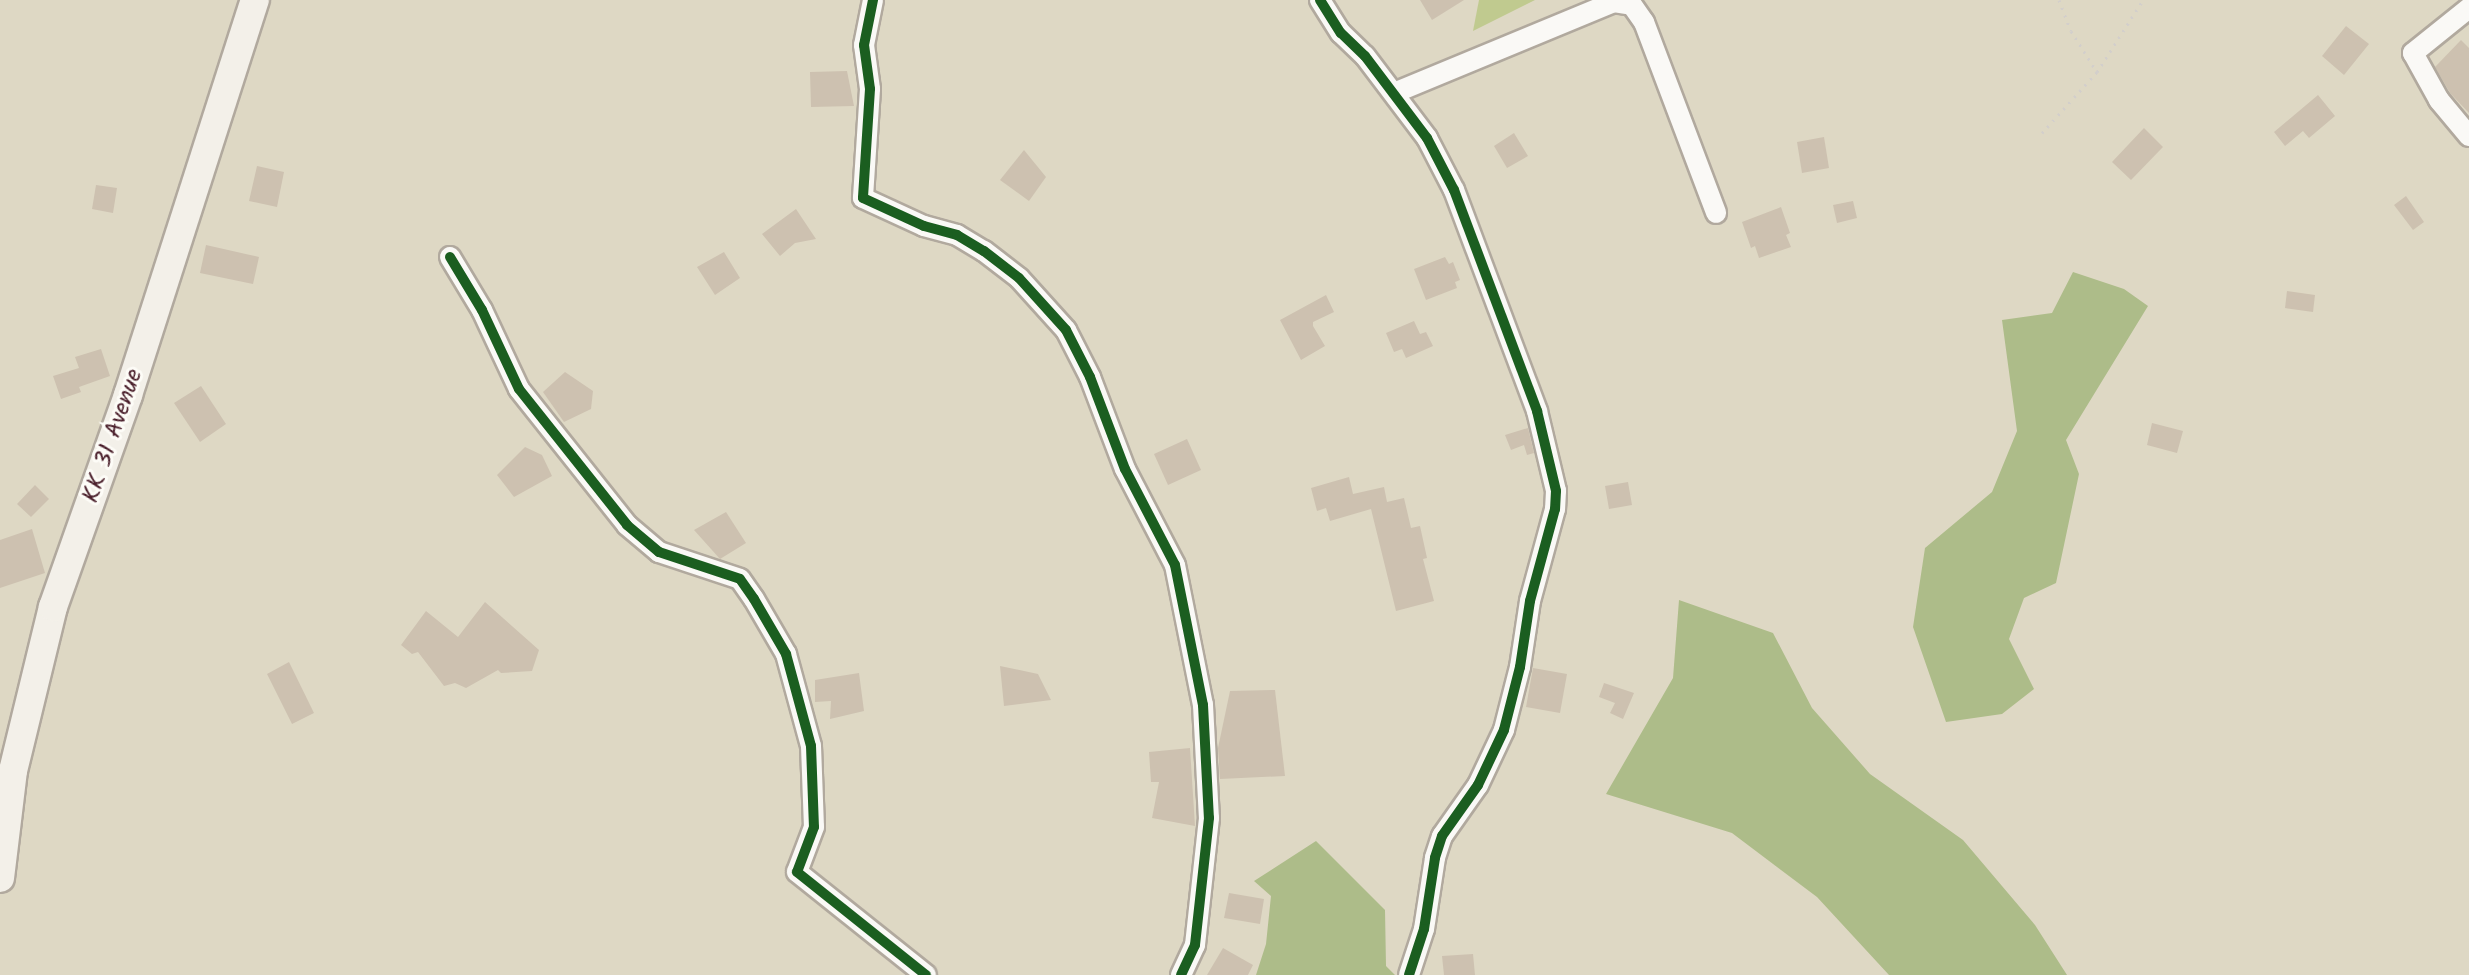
<!DOCTYPE html>
<style>
body{margin:0}
#map{position:relative;width:2469px;height:975px;overflow:hidden;background:#ded8c4;font-family:Kalam,sans-serif}
div>[style]{position:absolute}
[style*='--x']{left:calc(var(--x)*1px);top:calc(var(--y)*1px);width:calc(var(--w)*1px);rotate:calc(var(--a)*1deg)}
.green>*{inset:0;background:#c0ca8f}
.forest>*{inset:0;background:#adbc89}
.building>*{inset:0;background:#cdc1b0}
.path>*{height:3px;margin-top:-1.5px;transform-origin:0;background:repeating-linear-gradient(90deg,#d3cfcb 0 2px,transparent 0 8px)}
.roads{filter:drop-shadow(2px 0 #b1a99e) drop-shadow(-2px 0 #b1a99e) drop-shadow(0 2px #b1a99e) drop-shadow(0 -2px #b1a99e)}
.minor>*{height:20px;margin:-10px;padding:0 10px;transform-origin:10px;border-radius:10px;background:#faf9f6}
.secondary>*{height:28px;margin:-14px;padding:0 14px;transform-origin:14px;border-radius:14px;background:#f3f0e9}
.cycleway>*{height:10px;margin:-5px;padding:0 5px;transform-origin:5px;border-radius:5px;background:#1b5e20}
span{translate:-50% -50%;white-space:nowrap;text-align:center;line-height:1.15;-webkit-text-stroke:6px #fdfcf7;paint-order:stroke}
.street-label{font-size:24px;color:#4a1f2b}
</style>
<div id="map">
<div class="green">
<div style="clip-path:polygon(1479px 0,1535px 0,1473px 31px)"></div>
</div>
<div class="forest">
<div style="clip-path:polygon(2073px 272px,2124px 289px,2148px 306px,2066px 440px,2079px 474px,2056px 583px,2024px 598px,2009px 639px,2034px 689px,2002px 714px,1946px 722px,1913px 627px,1925px 548px,1992px 492px,2017px 431px,2002px 320px,2052px 313px)"></div>
<div style="clip-path:polygon(1679px 600px,1773px 633px,1812px 708px,1870px 774px,1963px 840px,2035px 925px,2067px 975px,1889px 975px,1817px 897px,1732px 833px,1606px 794px,1673px 678px)"></div>
<div style="clip-path:polygon(1316px 841px,1385px 910px,1386px 966px,1395px 975px,1256px 975px,1266px 944px,1271px 896px,1254px 881px)"></div>
</div>
<div class="building">
<div style="clip-path:polygon(1420px 0,1464px 0,1432px 20px)"></div>
<div style="clip-path:polygon(2346px 26px,2369px 44px,2344px 75px,2322px 56px)"></div>
<div style="clip-path:polygon(2461px 40px,2469px 48px,2469px 113px,2450px 93px,2435px 67px)"></div>
<div style="clip-path:polygon(847px 71px,854px 106px,811px 107px,810px 72px)"></div>
<div style="clip-path:polygon(2318px 95px,2335px 116px,2309px 138px,2303px 131px,2285px 146px,2274px 132px)"></div>
<div style="clip-path:polygon(2144px 128px,2163px 147px,2131px 180px,2112px 162px)"></div>
<div style="clip-path:polygon(1514px 133px,1528px 156px,1507px 168px,1494px 146px)"></div>
<div style="clip-path:polygon(1824px 137px,1829px 168px,1802px 173px,1797px 142px)"></div>
<div style="clip-path:polygon(1024px 150px,1046px 177px,1029px 201px,1000px 180px)"></div>
<div style="clip-path:polygon(257px 166px,284px 172px,277px 207px,249px 201px)"></div>
<div style="clip-path:polygon(96px 185px,117px 188px,113px 213px,92px 209px)"></div>
<div style="clip-path:polygon(2406px 196px,2424px 222px,2413px 230px,2394px 205px)"></div>
<div style="clip-path:polygon(1853px 201px,1857px 218px,1837px 223px,1833px 205px)"></div>
<div style="clip-path:polygon(1781px 207px,1790px 233px,1786px 235px,1791px 247px,1759px 258px,1755px 246px,1751px 248px,1742px 222px)"></div>
<div style="clip-path:polygon(796px 209px,816px 239px,795px 243px,780px 256px,762px 234px)"></div>
<div style="clip-path:polygon(206px 245px,259px 257px,253px 284px,200px 273px)"></div>
<div style="clip-path:polygon(724px 252px,740px 278px,715px 295px,697px 267px)"></div>
<div style="clip-path:polygon(1445px 257px,1449px 264px,1453px 262px,1460px 280px,1455px 282px,1457px 288px,1426px 300px,1414px 269px)"></div>
<div style="clip-path:polygon(2287px 291px,2315px 295px,2313px 312px,2285px 308px)"></div>
<div style="clip-path:polygon(1326px 295px,1334px 312px,1313px 322px,1313px 326px,1325px 346px,1301px 360px,1280px 320px)"></div>
<div style="clip-path:polygon(1414px 321px,1420px 334px,1426px 332px,1433px 346px,1406px 358px,1402px 349px,1394px 352px,1386px 333px)"></div>
<div style="clip-path:polygon(101px 349px,110px 376px,79px 387px,81px 392px,61px 399px,53px 376px,79px 368px,75px 357px)"></div>
<div style="clip-path:polygon(565px 372px,593px 391px,591px 409px,564px 422px,543px 392px)"></div>
<div style="clip-path:polygon(201px 386px,226px 424px,200px 442px,174px 403px)"></div>
<div style="clip-path:polygon(2152px 423px,2183px 431px,2177px 453px,2147px 445px)"></div>
<div style="clip-path:polygon(1528px 428px,1534px 453px,1527px 455px,1524px 445px,1511px 450px,1505px 435px)"></div>
<div style="clip-path:polygon(1187px 439px,1201px 470px,1168px 485px,1154px 454px)"></div>
<div style="clip-path:polygon(525px 447px,542px 455px,552px 476px,514px 497px,497px 475px)"></div>
<div style="clip-path:polygon(1349px 477px,1353px 494px,1384px 487px,1387px 502px,1404px 498px,1411px 528px,1420px 526px,1427px 558px,1423px 559px,1434px 601px,1396px 611px,1371px 509px,1330px 521px,1326px 508px,1317px 511px,1311px 488px)"></div>
<div style="clip-path:polygon(1628px 482px,1632px 505px,1609px 509px,1605px 486px)"></div>
<div style="clip-path:polygon(35px 485px,49px 499px,31px 517px,17px 504px)"></div>
<div style="clip-path:polygon(726px 512px,746px 543px,720px 559px,694px 530px)"></div>
<div style="clip-path:polygon(32px 529px,45px 573px,0 588px,0 540px)"></div>
<div style="clip-path:polygon(485px 602px,539px 650px,532px 671px,501px 673px,498px 670px,466px 688px,455px 683px,444px 686px,418px 652px,412px 654px,401px 645px,426px 611px,458px 637px)"></div>
<div style="clip-path:polygon(289px 662px,314px 713px,292px 724px,267px 674px)"></div>
<div style="clip-path:polygon(1000px 666px,1038px 674px,1051px 700px,1004px 706px)"></div>
<div style="clip-path:polygon(1533px 668px,1567px 674px,1560px 713px,1526px 707px)"></div>
<div style="clip-path:polygon(859px 673px,864px 711px,830px 719px,831px 701px,815px 702px,815px 680px)"></div>
<div style="clip-path:polygon(1604px 683px,1634px 693px,1623px 719px,1610px 713px,1615px 703px,1599px 697px)"></div>
<div style="clip-path:polygon(1275px 690px,1285px 776px,1220px 779px,1218px 748px,1230px 691px)"></div>
<div style="clip-path:polygon(1190px 748px,1195px 826px,1152px 818px,1159px 782px,1151px 782px,1149px 752px)"></div>
<div style="clip-path:polygon(1229px 893px,1264px 899px,1260px 924px,1224px 918px)"></div>
<div style="clip-path:polygon(1223px 948px,1253px 965px,1248px 975px,1207px 975px)"></div>
<div style="clip-path:polygon(1473px 954px,1475px 975px,1444px 975px,1442px 956px)"></div>
</div>
<div class="path">
<div style="--x:2059;--y:0;--w:33;--a:69"></div>
<div style="--x:2071;--y:31;--w:49;--a:57.6"></div>
<div style="--x:2042;--y:133;--w:82;--a:-48"></div>
<div style="--x:2097;--y:72;--w:85;--a:-57.4"></div>
</div>
<div class="roads">
<div class="minor">
<div style="--x:873;--y:0;--w:46;--a:101.3"></div>
<div style="--x:864;--y:45;--w:44;--a:82.2"></div>
<div style="--x:870;--y:89;--w:109;--a:93.7"></div>
<div style="--x:863;--y:198;--w:67;--a:24.7"></div>
<div style="--x:924;--y:226;--w:34;--a:15"></div>
<div style="--x:957;--y:235;--w:31;--a:31"></div>
<div style="--x:984;--y:251;--w:44;--a:37.6"></div>
<div style="--x:1019;--y:278;--w:70;--a:47.9"></div>
<div style="--x:1066;--y:330;--w:53;--a:62.9"></div>
<div style="--x:1090;--y:377;--w:98;--a:69.2"></div>
<div style="--x:1125;--y:469;--w:108;--a:62.5"></div>
<div style="--x:1175;--y:565;--w:143;--a:78.7"></div>
<div style="--x:1203;--y:705;--w:113;--a:87"></div>
<div style="--x:1209;--y:818;--w:128;--a:96.3"></div>
<div style="--x:1195;--y:945;--w:33;--a:115"></div>
<div style="--x:1320;--y:0;--w:39;--a:58"></div>
<div style="--x:1341;--y:33;--w:33;--a:44"></div>
<div style="--x:1365;--y:56;--w:103;--a:52.9"></div>
<div style="--x:1427;--y:138;--w:59;--a:62.6"></div>
<div style="--x:1454;--y:190;--w:236;--a:69.4"></div>
<div style="--x:1537;--y:411;--w:82;--a:76.6"></div>
<div style="--x:1556;--y:491;--w:18;--a:93"></div>
<div style="--x:1555;--y:509;--w:95;--a:105.2"></div>
<div style="--x:1530;--y:601;--w:67;--a:98.6"></div>
<div style="--x:1520;--y:667;--w:65;--a:104.3"></div>
<div style="--x:1504;--y:730;--w:61;--a:115.3"></div>
<div style="--x:1478;--y:785;--w:62;--a:125.2"></div>
<div style="--x:1442;--y:836;--w:23;--a:108"></div>
<div style="--x:1435;--y:858;--w:72;--a:98.8"></div>
<div style="--x:1424;--y:929;--w:48;--a:108.1"></div>
<div style="--x:2469;--y:8;--w:72;--a:141.2"></div>
<div style="--x:2413;--y:53;--w:54;--a:61"></div>
<div style="--x:2439;--y:100;--w:47;--a:50.2"></div>
<div style="--x:1394;--y:93;--w:238;--a:-22.5"></div>
<div style="--x:1614;--y:2;--w:18;--a:9"></div>
<div style="--x:1632;--y:5;--w:21;--a:55"></div>
<div style="--x:1644;--y:22;--w:204;--a:69.3"></div>
<div style="--x:450;--y:257;--w:62;--a:58.9"></div>
<div style="--x:482;--y:310;--w:87;--a:64.9"></div>
<div style="--x:519;--y:389;--w:174;--a:51.5"></div>
<div style="--x:627;--y:525;--w:42;--a:40.2"></div>
<div style="--x:659;--y:552;--w:85;--a:18.4"></div>
<div style="--x:740;--y:579;--w:24;--a:55"></div>
<div style="--x:754;--y:599;--w:64;--a:59.8"></div>
<div style="--x:786;--y:654;--w:95;--a:74.8"></div>
<div style="--x:811;--y:746;--w:81;--a:87.9"></div>
<div style="--x:814;--y:827;--w:48;--a:110.7"></div>
<div style="--x:797;--y:872;--w:165;--a:38.6"></div>
</div>
<div class="secondary">
<div style="--x:0;--y:878;--w:108;--a:-83.1"></div>
<div style="--x:13;--y:771;--w:169;--a:-76.3"></div>
<div style="--x:53;--y:607;--w:225;--a:-70.5"></div>
<div style="--x:128;--y:395;--w:415;--a:-72.2"></div>
</div>
</div>
<div class="cycleway">
<div style="--x:873;--y:0;--w:46;--a:101.3"></div>
<div style="--x:864;--y:45;--w:44;--a:82.2"></div>
<div style="--x:870;--y:89;--w:109;--a:93.7"></div>
<div style="--x:863;--y:198;--w:67;--a:24.7"></div>
<div style="--x:924;--y:226;--w:34;--a:15"></div>
<div style="--x:957;--y:235;--w:31;--a:31"></div>
<div style="--x:984;--y:251;--w:44;--a:37.6"></div>
<div style="--x:1019;--y:278;--w:70;--a:47.9"></div>
<div style="--x:1066;--y:330;--w:53;--a:62.9"></div>
<div style="--x:1090;--y:377;--w:98;--a:69.2"></div>
<div style="--x:1125;--y:469;--w:108;--a:62.5"></div>
<div style="--x:1175;--y:565;--w:143;--a:78.7"></div>
<div style="--x:1203;--y:705;--w:113;--a:87"></div>
<div style="--x:1209;--y:818;--w:128;--a:96.3"></div>
<div style="--x:1195;--y:945;--w:33;--a:115"></div>
<div style="--x:1320;--y:0;--w:39;--a:58"></div>
<div style="--x:1341;--y:33;--w:33;--a:44"></div>
<div style="--x:1365;--y:56;--w:103;--a:52.9"></div>
<div style="--x:1427;--y:138;--w:59;--a:62.6"></div>
<div style="--x:1454;--y:190;--w:236;--a:69.4"></div>
<div style="--x:1537;--y:411;--w:82;--a:76.6"></div>
<div style="--x:1556;--y:491;--w:18;--a:93"></div>
<div style="--x:1555;--y:509;--w:95;--a:105.2"></div>
<div style="--x:1530;--y:601;--w:67;--a:98.6"></div>
<div style="--x:1520;--y:667;--w:65;--a:104.3"></div>
<div style="--x:1504;--y:730;--w:61;--a:115.3"></div>
<div style="--x:1478;--y:785;--w:62;--a:125.2"></div>
<div style="--x:1442;--y:836;--w:23;--a:108"></div>
<div style="--x:1435;--y:858;--w:72;--a:98.8"></div>
<div style="--x:1424;--y:929;--w:48;--a:108.1"></div>
<div style="--x:450;--y:257;--w:62;--a:58.9"></div>
<div style="--x:482;--y:310;--w:87;--a:64.9"></div>
<div style="--x:519;--y:389;--w:174;--a:51.5"></div>
<div style="--x:627;--y:525;--w:42;--a:40.2"></div>
<div style="--x:659;--y:552;--w:85;--a:18.4"></div>
<div style="--x:740;--y:579;--w:24;--a:55"></div>
<div style="--x:754;--y:599;--w:64;--a:59.8"></div>
<div style="--x:786;--y:654;--w:95;--a:74.8"></div>
<div style="--x:811;--y:746;--w:81;--a:87.9"></div>
<div style="--x:814;--y:827;--w:48;--a:110.7"></div>
<div style="--x:797;--y:872;--w:165;--a:38.6"></div>
</div>
<div class="street-label">
<span style="left:113px;top:436px;rotate:-71deg">KK 31 Avenue</span>
</div>
</div>
